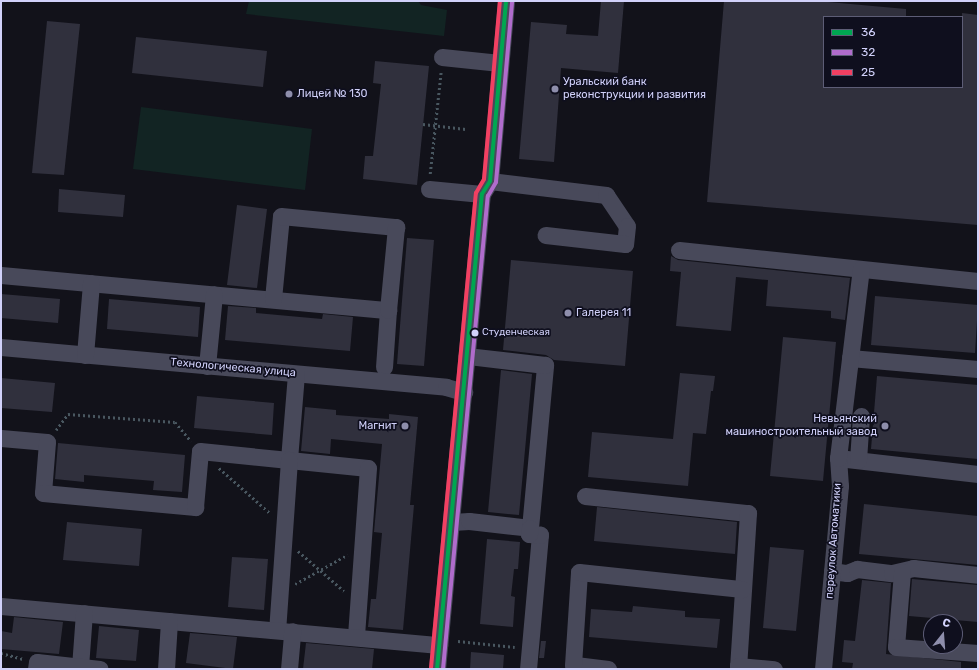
<!DOCTYPE html>
<meta charset="utf-8">
<style>
body{margin:0}
#map{position:relative;width:979px;height:670px;overflow:hidden;background:#12121a;font-family:Rubik,sans-serif}
div>[style]{position:absolute}
[style*='--x']{left:calc(var(--x)*1px);top:calc(var(--y)*1px);width:calc(var(--w)*1px);rotate:calc(var(--a)*1deg)}
.green>*{inset:0;background:#122423}
.building>*{inset:0;background:#30303d}
.path>*{height:2.5px;margin-top:-1.25px;transform-origin:0;background:repeating-linear-gradient(90deg,#495760 0 2px,transparent 0 5px)}
.minor>*{height:17px;margin:-8.5px;padding:0 8.5px;transform-origin:8.5px;border-radius:8.5px;background:#48495a}
.bus-1>*{height:4px;margin:-2px;padding:0 2px;transform-origin:2px;border-radius:2px;background:#00a651}
.bus-2>*{height:4px;margin:-2px;padding:0 2px;transform-origin:2px;border-radius:2px;background:#b06ccc}
.bus-3>*{height:4px;margin:-2px;padding:0 2px;transform-origin:2px;border-radius:2px;background:#f24062}
.dots>*{width:11px;height:11px;translate:-50% -50%;box-sizing:border-box;border:2px solid #0f0f1e;border-radius:50%}
span{translate:-50% -50%;white-space:nowrap;text-align:center;line-height:1.15;-webkit-text-stroke:3.5px #0f0f1e;paint-order:stroke}
.bus-label{font-size:10px;color:#d1d1fa}
.left{translate:0 -50%;text-align:left}
.poi-label{font-size:11px;color:#d1d1fa}
.right{translate:-100% -50%;text-align:right}
.street-label{font-size:11px;color:#d1d1fa}
.frame{position:absolute;inset:0;border:2px solid #d1d1fa;pointer-events:none}
.legend{position:absolute;left:823px;top:16px;width:140px;height:72px;box-sizing:border-box;background:#0f0f1e;border:1px solid #5d5d76;margin:0;padding:5px 7px;list-style:none;font-size:12px;color:#d1d1fa}
.legend li{display:flex;align-items:center;gap:8px;height:20px}
.legend b{width:20px;border:1px solid #5d5d76}
.north{position:absolute;left:923px;top:614px;width:40px;height:40px;box-sizing:border-box;background:#0f0f1e;border:1px solid #5d5d76;border-radius:50%;rotate:17deg;font-size:11px;font-weight:700;line-height:16px;text-align:center;color:#d1d1fa}
.north::after{content:'';display:block;margin:auto;width:14px;height:18px;background:#8e8eac;clip-path:polygon(50% 0,100% 100%,50% 72%,0 100%)}
</style>
<div id="map">
<div class="green">
<div style="clip-path:polygon(249px 1px,418px 1px,421px 5px,447px 10px,444px 36px,246px 14px)"></div>
<div style="clip-path:polygon(141px 107px,312px 129px,305px 190px,133px 169px)"></div>
</div>
<div class="building">
<div style="clip-path:polygon(601px 1px,624px 1px,618px 73px,561px 68px,554px 162px,519px 159px,531px 22px,567px 25px,566px 34px,598px 36px)"></div>
<div style="clip-path:polygon(724px 1px,817px 1px,906px 9px,906px 17px,824px 17px,824px 87px,962px 87px,962px 13px,978px 15px,978px 225px,707px 202px)"></div>
<div style="clip-path:polygon(47px 21px,80px 24px,64px 175px,32px 173px)"></div>
<div style="clip-path:polygon(136px 37px,267px 51px,263px 87px,132px 73px)"></div>
<div style="clip-path:polygon(375px 61px,429px 66px,417px 185px,363px 179px,365px 156px,373px 156px,381px 84px,373px 83px)"></div>
<div style="clip-path:polygon(59px 189px,125px 195px,123px 217px,58px 212px)"></div>
<div style="clip-path:polygon(237px 205px,267px 209px,257px 288px,227px 285px)"></div>
<div style="clip-path:polygon(407px 238px,434px 240px,424px 366px,397px 364px)"></div>
<div style="clip-path:polygon(671px 256px,678px 260px,850px 278px,845px 320px,831px 318px,831px 311px,766px 306px,768px 280px,736px 277px,731px 331px,676px 326px,681px 272px,670px 271px)"></div>
<div style="clip-path:polygon(511px 260px,633px 271px,625px 366px,554px 360px,546px 355px,503px 350px)"></div>
<div style="clip-path:polygon(1px 294px,60px 299px,58px 323px,1px 318px)"></div>
<div style="clip-path:polygon(875px 296px,978px 305px,975px 353px,871px 345px)"></div>
<div style="clip-path:polygon(109px 299px,200px 307px,198px 337px,107px 329px)"></div>
<div style="clip-path:polygon(228px 306px,256px 308px,256px 313px,322px 319px,323px 314px,353px 317px,350px 351px,225px 340px)"></div>
<div style="clip-path:polygon(783px 337px,836px 342px,823px 481px,770px 476px)"></div>
<div style="clip-path:polygon(501px 370px,532px 374px,519px 515px,488px 512px)"></div>
<div style="clip-path:polygon(680px 373px,715px 376px,713px 391px,711px 391px,706px 434px,693px 433px,688px 486px,588px 477px,592px 432px,673px 439px)"></div>
<div style="clip-path:polygon(877px 376px,978px 385px,978px 459px,871px 449px)"></div>
<div style="clip-path:polygon(1px 378px,55px 383px,52px 412px,1px 408px)"></div>
<div style="clip-path:polygon(197px 396px,274px 403px,272px 435px,194px 428px)"></div>
<div style="clip-path:polygon(305px 407px,336px 410px,336px 415px,389px 419px,389px 414px,418px 417px,410px 505px,414px 505px,403px 630px,368px 627px,371px 599px,376px 599px,382px 533px,374px 532px,382px 444px,331px 439px,330px 454px,301px 451px)"></div>
<div style="clip-path:polygon(58px 443px,185px 455px,182px 492px,153px 490px,154px 481px,84px 475px,84px 482px,55px 479px)"></div>
<div style="clip-path:polygon(864px 504px,978px 516px,978px 565px,859px 554px)"></div>
<div style="clip-path:polygon(597px 507px,737px 522px,735px 554px,594px 541px)"></div>
<div style="clip-path:polygon(67px 522px,142px 529px,139px 566px,63px 560px)"></div>
<div style="clip-path:polygon(487px 539px,520px 542px,518px 569px,514px 569px,511px 596px,515px 597px,513px 627px,480px 624px)"></div>
<div style="clip-path:polygon(770px 547px,804px 550px,796px 631px,763px 628px)"></div>
<div style="clip-path:polygon(232px 557px,268px 559px,264px 610px,228px 607px)"></div>
<div style="clip-path:polygon(912px 579px,978px 585px,978px 622px,909px 616px)"></div>
<div style="clip-path:polygon(862px 580px,891px 583px,886px 654px,961px 662px,961px 669px,852px 669px,853px 663px,842px 662px,844px 640px,855px 641px)"></div>
<div style="clip-path:polygon(633px 606px,685px 611px,685px 617px,720px 619px,717px 648px,589px 637px,591px 609px,632px 612px)"></div>
<div style="clip-path:polygon(14px 617px,63px 622px,59px 654px,1px 649px,1px 631px,12px 633px)"></div>
<div style="clip-path:polygon(99px 626px,139px 630px,136px 661px,96px 658px)"></div>
<div style="clip-path:polygon(190px 633px,237px 637px,233px 669px,186px 663px)"></div>
<div style="clip-path:polygon(541px 641px,546px 641px,544px 658px,539px 658px)"></div>
<div style="clip-path:polygon(306px 643px,374px 649px,372px 669px,303px 669px)"></div>
<div style="clip-path:polygon(471px 652px,504px 655px,503px 669px,470px 669px)"></div>
</div>
<div class="path">
<div style="--x:423;--y:124;--w:43;--a:6.6"></div>
<div style="--x:430;--y:174;--w:104;--a:-83.9"></div>
<div style="--x:56;--y:430;--w:20;--a:-53"></div>
<div style="--x:68;--y:414;--w:107;--a:4.3"></div>
<div style="--x:175;--y:422;--w:25;--a:50"></div>
<div style="--x:219;--y:468;--w:69;--a:41.5"></div>
<div style="--x:298;--y:551;--w:61;--a:41"></div>
<div style="--x:295;--y:584;--w:60;--a:-29.1"></div>
<div style="--x:458;--y:641;--w:57;--a:6"></div>
<div style="--x:1;--y:653;--w:23;--a:15"></div>
</div>
<div class="minor">
<div style="--x:442;--y:57;--w:58;--a:5.9"></div>
<div style="--x:490;--y:181;--w:117;--a:6.9"></div>
<div style="--x:606;--y:195;--w:37;--a:56"></div>
<div style="--x:627;--y:226;--w:18;--a:96"></div>
<div style="--x:625;--y:244;--w:80;--a:-173.5"></div>
<div style="--x:429;--y:189;--w:53;--a:5.4"></div>
<div style="--x:679;--y:250;--w:301;--a:5.9"></div>
<div style="--x:1;--y:275;--w:389;--a:5.2"></div>
<div style="--x:388;--y:310;--w:57;--a:94"></div>
<div style="--x:273;--y:299;--w:83;--a:-84.5"></div>
<div style="--x:281;--y:216;--w:116;--a:5.5"></div>
<div style="--x:396;--y:227;--w:83;--a:95.5"></div>
<div style="--x:1;--y:347;--w:447;--a:5.1"></div>
<div style="--x:446;--y:387;--w:19;--a:16"></div>
<div style="--x:85;--y:355;--w:72;--a:-85.2"></div>
<div style="--x:850;--y:358;--w:128;--a:4.9"></div>
<div style="--x:207;--y:366;--w:72;--a:-84.4"></div>
<div style="--x:296;--y:374;--w:86;--a:94.7"></div>
<div style="--x:289;--y:460;--w:79;--a:5.8"></div>
<div style="--x:368;--y:468;--w:168;--a:94.1"></div>
<div style="--x:1;--y:438;--w:46;--a:5"></div>
<div style="--x:47;--y:442;--w:51;--a:94.5"></div>
<div style="--x:43;--y:493;--w:153;--a:5.3"></div>
<div style="--x:195;--y:507;--w:56;--a:-84.9"></div>
<div style="--x:200;--y:451;--w:89;--a:5.8"></div>
<div style="--x:289;--y:460;--w:170;--a:94"></div>
<div style="--x:838;--y:458;--w:141;--a:6.5"></div>
<div style="--x:858;--y:460;--w:44;--a:-86.1"></div>
<div style="--x:585;--y:496;--w:164;--a:6"></div>
<div style="--x:748;--y:513;--w:153;--a:93.7"></div>
<div style="--x:452;--y:522;--w:17;--a:-3"></div>
<div style="--x:469;--y:521;--w:61;--a:6.5"></div>
<div style="--x:530;--y:528;--w:164;--a:-84.7"></div>
<div style="--x:545;--y:365;--w:79;--a:-173.4"></div>
<div style="--x:832;--y:571;--w:15;--a:8"></div>
<div style="--x:847;--y:573;--w:11;--a:-22"></div>
<div style="--x:857;--y:569;--w:35;--a:7"></div>
<div style="--x:892;--y:573;--w:22;--a:-13"></div>
<div style="--x:913;--y:568;--w:65;--a:6.1"></div>
<div style="--x:902;--y:572;--w:75;--a:94.6"></div>
<div style="--x:896;--y:647;--w:82;--a:4.2"></div>
<div style="--x:1;--y:606;--w:440;--a:5.1"></div>
<div style="--x:80;--y:667;--w:54;--a:-85.8"></div>
<div style="--x:36;--y:669;--w:7;--a:-82"></div>
<div style="--x:37;--y:662;--w:63;--a:6.3"></div>
<div style="--x:166;--y:669;--w:48;--a:-86.4"></div>
<div style="--x:289;--y:669;--w:38;--a:-85"></div>
<div style="--x:437;--y:669;--w:477;--a:-84.6"></div>
<div style="--x:482;--y:194;--w:15;--a:-58"></div>
<div style="--x:490;--y:181;--w:181;--a:-84.9"></div>
<div style="--x:528;--y:669;--w:135;--a:-84.9"></div>
<div style="--x:540;--y:535;--w:11;--a:-175"></div>
<div style="--x:529;--y:534;--w:6;--a:-81"></div>
<div style="--x:608;--y:669;--w:35;--a:-173"></div>
<div style="--x:573;--y:665;--w:93;--a:-86.3"></div>
<div style="--x:579;--y:572;--w:164;--a:6"></div>
<div style="--x:738;--y:669;--w:3;--a:-90"></div>
<div style="--x:738;--y:666;--w:36;--a:5"></div>
<div style="--x:823;--y:669;--w:184;--a:-84.7"></div>
<div style="--x:840;--y:486;--w:28;--a:-94"></div>
<div style="--x:838;--y:458;--w:190;--a:-83.1"></div>
</div>
<div class="bus-1">
<div style="--x:437;--y:669;--w:477;--a:-84.6"></div>
<div style="--x:482;--y:194;--w:15;--a:-58"></div>
<div style="--x:490;--y:181;--w:181;--a:-84.9"></div>
</div>
<div class="bus-2">
<div style="--x:443;--y:669;--w:475;--a:-84.6"></div>
<div style="--x:488;--y:196;--w:16;--a:-60"></div>
<div style="--x:496;--y:182;--w:181;--a:-84.9"></div>
</div>
<div class="bus-3">
<div style="--x:431;--y:668;--w:477;--a:-84.6"></div>
<div style="--x:476;--y:193;--w:16;--a:-60"></div>
<div style="--x:484;--y:179;--w:179;--a:-84.9"></div>
</div>
<div class="dots">
<div style="left:555px;top:89px;background:#8e8eac"></div>
<div style="left:289px;top:94px;background:#8e8eac"></div>
<div style="left:568px;top:313px;background:#8e8eac"></div>
<div style="left:475px;top:333px;background:#d1d1fa"></div>
<div style="left:405px;top:426px;background:#8e8eac"></div>
<div style="left:885px;top:426px;background:#8e8eac"></div>
</div>
<div class="bus-label">
<span class="left" style="left:482px;top:333px">Студенческая</span>
</div>
<div class="poi-label">
<span class="left" style="left:563px;top:89px">Уральский банк<br>реконструкции и развития</span>
<span class="left" style="left:297px;top:94px">Лицей № 130</span>
<span class="left" style="left:576px;top:313px">Галерея 11</span>
<span class="right" style="left:877px;top:426px">Невьянский<br>машиностроительный завод</span>
<span class="right" style="left:397px;top:426px">Магнит</span>
</div>
<div class="street-label">
<span style="left:233px;top:368px;rotate:5deg">Технологическая улица</span>
<span style="left:834px;top:541px;rotate:-86deg">переулок Автоматики</span>
</div>
<div class="frame"></div>
<ul class="legend">
<li><b style="height:5px;background:#00a651"></b>36</li>
<li><b style="height:5px;background:#b06ccc"></b>32</li>
<li><b style="height:5px;background:#f24062"></b>25</li>
</ul>
<div class="north">С</div>
</div>
